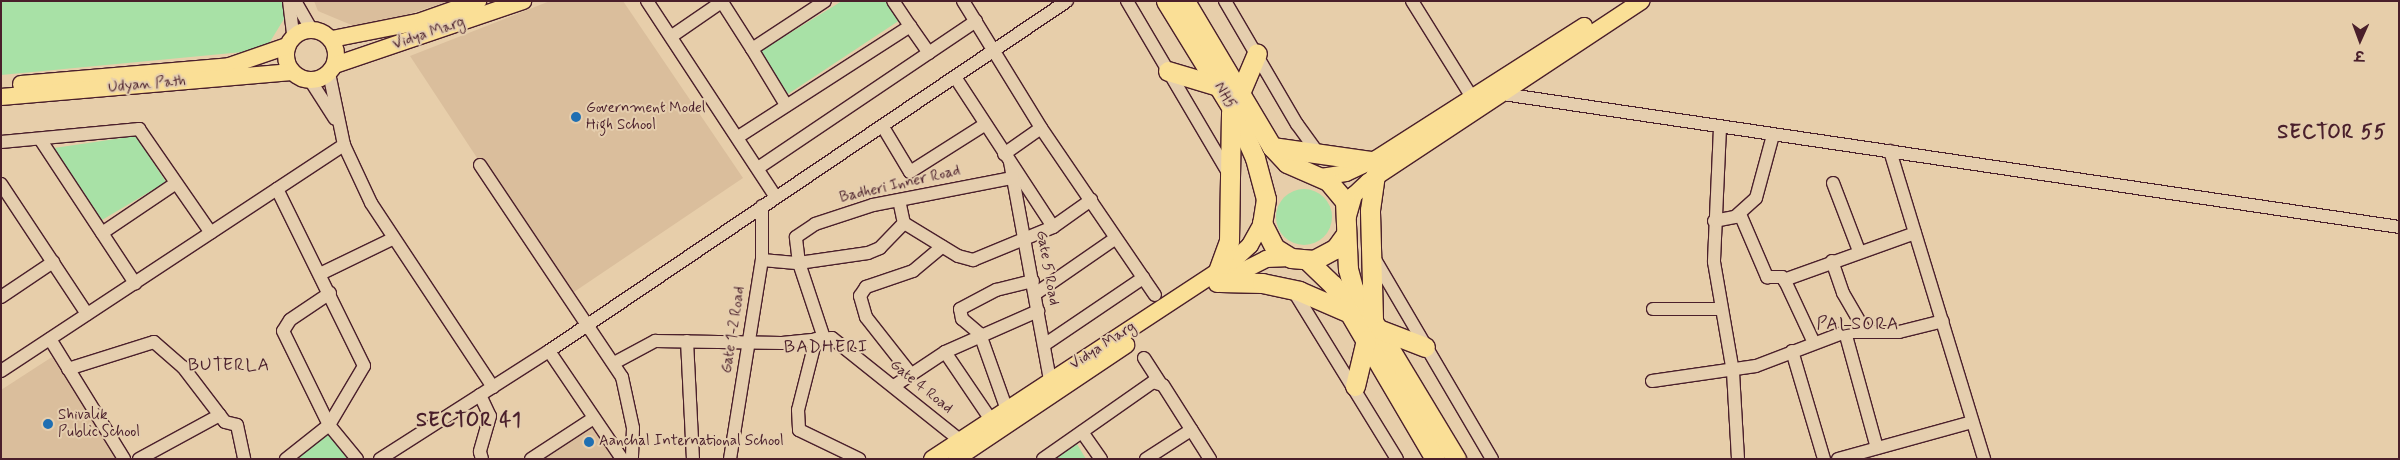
<!DOCTYPE html>
<meta charset="utf-8">
<style>
body{margin:0}
#map{position:relative;width:2400px;height:460px;overflow:hidden;background:#e7ceaa;font-family:Mynerve,"Playpen Sans Deva",sans-serif}
div>[style]{position:absolute}
[style*='--x']{left:calc(var(--x)*1px);top:calc(var(--y)*1px);width:calc(var(--w)*1px);rotate:calc(var(--a)*1deg)}
.built>*{inset:0;background:#dabe9c}
.green>*{inset:0;background:#a8e1a6}
.round{border-radius:50%}
.roads{filter:drop-shadow(1px 0 #4a1f2b) drop-shadow(-1px 0 #4a1f2b) drop-shadow(0 1px #4a1f2b) drop-shadow(0 -1px #4a1f2b)}
.minor>*{height:12px;margin:-6px;padding:0 6px;transform-origin:6px;border-radius:6px;background:#e5ceae}
.major>*{height:16px;margin:-8px;padding:0 8px;transform-origin:8px;border-radius:8px;background:#fadf96}
.major>.ring{margin:-8px;padding:0;box-sizing:content-box;background:none;border:16px solid #fadf96;border-radius:50%}
.highway>*{height:19px;margin:-9.5px;padding:0 9.5px;transform-origin:9.5px;border-radius:9.5px;background:#fadf96}
.dots>*{width:14px;height:14px;translate:-50% -50%;box-sizing:border-box;border:2px solid #e5ceae;border-radius:50%}
span{translate:-50% -50%;white-space:nowrap;text-align:center;line-height:1.15;-webkit-text-stroke:4px #e5ceae;paint-order:stroke}
.street-label{font-size:15px;color:#4a1f2b}
.poi-label{font-size:15px;color:#4a1f2b}
.left{translate:0 -50%;text-align:left}
.quarter-label{font-size:18px;color:#4a1f2b;letter-spacing:1px}
.district-label{font-size:20px;color:#4a1f2b;font-weight:700;letter-spacing:1px}
.frame{position:absolute;inset:0;border:2px solid #4a1f2b;pointer-events:none}
.north{position:absolute;left:2335px;top:15px;width:50px;height:50px;-webkit-text-stroke:4px #e5ceae;paint-order:stroke;rotate:182deg;font-size:14px;font-weight:700;line-height:20px;text-align:center;color:#4a1f2b}
.north::after{content:'';display:block;margin:auto;width:18px;height:22px;background:#4a1f2b;clip-path:polygon(50% 0,100% 100%,50% 72%,0 100%)}
</style>
<div id="map">
<div class="built">
<div style="clip-path:polygon(314px 1px,450px 1px,361px 29px,318px 11px)"></div>
<div style="clip-path:polygon(550px 1px,623px 1px,743px 178px,568px 296px,410px 56px)"></div>
<div style="clip-path:polygon(52px 357px,117px 459px,1px 459px,1px 390px)"></div>
<div style="clip-path:polygon(595px 426px,621px 459px,544px 459px)"></div>
</div>
<div class="green">
<div style="clip-path:polygon(1px 1px,282px 1px,287px 14px,265px 50px,1px 75px)"></div>
<div style="clip-path:polygon(842px 1px,888px 1px,900px 20px,788px 94px,759px 52px)"></div>
<div style="clip-path:polygon(136px 136px,166px 182px,102px 220px,54px 148px)"></div>
<div class="round" style="left:1276px;top:189px;width:56px;height:56px"></div>
<div style="clip-path:polygon(324px 423px,347px 459px,281px 459px)"></div>
<div style="clip-path:polygon(1077px 444px,1086px 459px,1054px 459px)"></div>
</div>
<div class="roads">
<div class="minor">
<div style="--x:289;--y:1;--w:35;--a:83"></div>
<div style="--x:295;--y:1;--w:32;--a:60"></div>
<div style="--x:647;--y:1;--w:233;--a:56.7"></div>
<div style="--x:963;--y:1;--w:149;--a:58.4"></div>
<div style="--x:1041;--y:128;--w:202;--a:55.7"></div>
<div style="--x:1127;--y:1;--w:201;--a:59.5"></div>
<div style="--x:1225;--y:1;--w:143;--a:59.7"></div>
<div style="--x:1297;--y:124;--w:37;--a:54"></div>
<div style="--x:1412;--y:1;--w:115;--a:58.1"></div>
<div style="--x:722;--y:2;--w:56;--a:57.4"></div>
<div style="--x:752;--y:49;--w:87;--a:-33.3"></div>
<div style="--x:910;--y:26;--w:33;--a:55"></div>
<div style="--x:672;--y:36;--w:62;--a:-34.5"></div>
<div style="--x:752;--y:49;--w:66;--a:58.7"></div>
<div style="--x:329;--y:73;--w:74;--a:78.2"></div>
<div style="--x:344;--y:145;--w:64;--a:65"></div>
<div style="--x:371;--y:203;--w:221;--a:56.5"></div>
<div style="--x:955;--y:77;--w:179;--a:56.8"></div>
<div style="--x:310;--y:80;--w:46;--a:57.3"></div>
<div style="--x:1499;--y:89;--w:6;--a:51"></div>
<div style="--x:1503;--y:94;--w:906;--a:8.44"></div>
<div style="--x:883;--y:127;--w:52;--a:59"></div>
<div style="--x:910;--y:172;--w:88;--a:-32.4"></div>
<div style="--x:1720;--y:128;--w:134;--a:92.6"></div>
<div style="--x:1714;--y:262;--w:112;--a:80.2"></div>
<div style="--x:1733;--y:372;--w:87;--a:86.7"></div>
<div style="--x:738;--y:137;--w:205;--a:-32.8"></div>
<div style="--x:910;--y:26;--w:30;--a:-124"></div>
<div style="--x:40;--y:139;--w:173;--a:56.6"></div>
<div style="--x:1;--y:142;--w:139;--a:-5.4"></div>
<div style="--x:139;--y:129;--w:126;--a:55.3"></div>
<div style="--x:1890;--y:151;--w:322;--a:73"></div>
<div style="--x:1004;--y:154;--w:45;--a:-35.1"></div>
<div style="--x:1010;--y:162;--w:223;--a:79.6"></div>
<div style="--x:480;--y:165;--w:255;--a:56.2"></div>
<div style="--x:622;--y:377;--w:52;--a:77.8"></div>
<div style="--x:633;--y:428;--w:31;--a:92"></div>
<div style="--x:758;--y:168;--w:263;--a:-34"></div>
<div style="--x:1833;--y:183;--w:73;--a:69.1"></div>
<div style="--x:1;--y:184;--w:156;--a:56.5"></div>
<div style="--x:277;--y:189;--w:197;--a:63.8"></div>
<div style="--x:364;--y:366;--w:69;--a:120.7"></div>
<div style="--x:329;--y:425;--w:55;--a:141.7"></div>
<div style="--x:899;--y:200;--w:24;--a:78"></div>
<div style="--x:904;--y:223;--w:63;--a:31.4"></div>
<div style="--x:958;--y:256;--w:16;--a:15"></div>
<div style="--x:973;--y:260;--w:87;--a:-22.4"></div>
<div style="--x:1053;--y:227;--w:47;--a:-35.4"></div>
<div style="--x:1740;--y:214;--w:69;--a:66.8"></div>
<div style="--x:1767;--y:277;--w:15;--a:0"></div>
<div style="--x:1782;--y:277;--w:7;--a:56"></div>
<div style="--x:1786;--y:283;--w:66;--a:65"></div>
<div style="--x:1714;--y:221;--w:21;--a:-11"></div>
<div style="--x:1735;--y:217;--w:28;--a:-42"></div>
<div style="--x:1756;--y:198;--w:65;--a:-74.9"></div>
<div style="--x:904;--y:223;--w:35;--a:134"></div>
<div style="--x:880;--y:248;--w:13;--a:157"></div>
<div style="--x:868;--y:253;--w:70;--a:171.8"></div>
<div style="--x:799;--y:263;--w:26;--a:-97"></div>
<div style="--x:796;--y:237;--w:23;--a:-34"></div>
<div style="--x:815;--y:224;--w:61;--a:-18.1"></div>
<div style="--x:873;--y:205;--w:142;--a:-11"></div>
<div style="--x:102;--y:233;--w:89;--a:-34"></div>
<div style="--x:1373;--y:256;--w:235;--a:59.6"></div>
<div style="--x:762;--y:260;--w:37;--a:5"></div>
<div style="--x:799;--y:263;--w:79;--a:71.6"></div>
<div style="--x:1832;--y:261;--w:34;--a:71"></div>
<div style="--x:1843;--y:293;--w:44;--a:59.9"></div>
<div style="--x:320;--y:274;--w:80;--a:-25.9"></div>
<div style="--x:1784;--y:280;--w:139;--a:-19.7"></div>
<div style="--x:1293;--y:290;--w:198;--a:58.4"></div>
<div style="--x:330;--y:293;--w:48;--a:146"></div>
<div style="--x:290;--y:320;--w:13;--a:122"></div>
<div style="--x:283;--y:331;--w:105;--a:63.9"></div>
<div style="--x:329;--y:425;--w:44;--a:50.5"></div>
<div style="--x:1035;--y:294;--w:98;--a:-34.7"></div>
<div style="--x:1;--y:297;--w:63;--a:-33.9"></div>
<div style="--x:1653;--y:309;--w:68;--a:0"></div>
<div style="--x:1845;--y:332;--w:120;--a:74.6"></div>
<div style="--x:50;--y:339;--w:141;--a:58.3"></div>
<div style="--x:816;--y:339;--w:73;--a:104.2"></div>
<div style="--x:798;--y:410;--w:20;--a:87"></div>
<div style="--x:799;--y:430;--w:67;--a:25.8"></div>
<div style="--x:687;--y:341;--w:118;--a:87.1"></div>
<div style="--x:1044;--y:345;--w:120;--a:-34.1"></div>
<div style="--x:549;--y:351;--w:130;--a:55.9"></div>
<div style="--x:1792;--y:351;--w:113;--a:73.5"></div>
<div style="--x:945;--y:352;--w:82;--a:55.9"></div>
<div style="--x:1144;--y:358;--w:30;--a:57"></div>
<div style="--x:614;--y:363;--w:47;--a:-28.2"></div>
<div style="--x:655;--y:341;--w:127;--a:0.9"></div>
<div style="--x:782;--y:343;--w:50;--a:-5.7"></div>
<div style="--x:832;--y:338;--w:165;--a:38.6"></div>
<div style="--x:68;--y:369;--w:90;--a:-17.4"></div>
<div style="--x:154;--y:342;--w:38;--a:41"></div>
<div style="--x:183;--y:367;--w:69;--a:52.6"></div>
<div style="--x:225;--y:422;--w:12;--a:14"></div>
<div style="--x:237;--y:425;--w:35;--a:78"></div>
<div style="--x:1;--y:371;--w:411;--a:-33.4"></div>
<div style="--x:910;--y:373;--w:71;--a:-128.2"></div>
<div style="--x:866;--y:317;--w:22;--a:-106"></div>
<div style="--x:860;--y:296;--w:11;--a:-56"></div>
<div style="--x:866;--y:287;--w:50;--a:-18.8"></div>
<div style="--x:913;--y:271;--w:38;--a:-40"></div>
<div style="--x:1652;--y:381;--w:105;--a:-8.2"></div>
<div style="--x:1756;--y:366;--w:95;--a:-20.9"></div>
<div style="--x:1845;--y:332;--w:54;--a:0"></div>
<div style="--x:1899;--y:332;--w:45;--a:-14"></div>
<div style="--x:894;--y:386;--w:61;--a:-33.7"></div>
<div style="--x:945;--y:352;--w:102;--a:-23.8"></div>
<div style="--x:480;--y:395;--w:23;--a:65"></div>
<div style="--x:490;--y:416;--w:37;--a:106"></div>
<div style="--x:480;--y:452;--w:7;--a:74"></div>
<div style="--x:1007;--y:410;--w:81;--a:-109.6"></div>
<div style="--x:980;--y:334;--w:23;--a:-140"></div>
<div style="--x:962;--y:319;--w:10;--a:-101"></div>
<div style="--x:960;--y:309;--w:41;--a:-27.8"></div>
<div style="--x:996;--y:290;--w:38;--a:-14"></div>
<div style="--x:1082;--y:432;--w:33;--a:55"></div>
<div style="--x:139;--y:459;--w:92;--a:-28.5"></div>
<div style="--x:380;--y:459;--w:201;--a:-32.6"></div>
<div style="--x:549;--y:351;--w:625;--a:-34.05"></div>
<div style="--x:531;--y:459;--w:75;--a:-33.1"></div>
<div style="--x:730;--y:459;--w:202;--a:-80.9"></div>
<div style="--x:762;--y:260;--w:54;--a:-90"></div>
<div style="--x:1043;--y:459;--w:134;--a:-35"></div>
<div style="--x:1153;--y:382;--w:10;--a:17"></div>
<div style="--x:1163;--y:385;--w:88;--a:57.6"></div>
<div style="--x:1146;--y:459;--w:54;--a:-32.8"></div>
<div style="--x:1838;--y:459;--w:139;--a:-15.4"></div>
</div>
<div class="major">
<div class="ring" style="left:286px;top:30px;width:34px;height:34px"></div>
<div style="--x:332;--y:39;--w:88;--a:-11.2"></div>
<div style="--x:418;--y:22;--w:64;--a:-19.3"></div>
<div style="--x:335;--y:65;--w:199;--a:-18.8"></div>
<div style="--x:21;--y:84;--w:209;--a:-4.9"></div>
<div style="--x:229;--y:66;--w:61;--a:-19"></div>
<div style="--x:1;--y:97;--w:292;--a:-4.9"></div>
<div style="--x:1321;--y:177;--w:25;--a:-9"></div>
<div style="--x:1346;--y:173;--w:33;--a:-25"></div>
<div style="--x:1376;--y:159;--w:247;--a:-32.6"></div>
<div style="--x:1348;--y:216;--w:22;--a:-74"></div>
<div style="--x:1354;--y:195;--w:19;--a:-43"></div>
<div style="--x:1368;--y:182;--w:328;--a:-33.5"></div>
<div style="--x:1217;--y:284;--w:55;--a:-27"></div>
<div style="--x:1266;--y:259;--w:25;--a:-2"></div>
<div style="--x:932;--y:459;--w:360;--a:-33.3"></div>
<div style="--x:1233;--y:261;--w:23;--a:-43"></div>
<div style="--x:1250;--y:245;--w:25;--a:-61"></div>
<div style="--x:956;--y:459;--w:205;--a:-33.8"></div>
</div>
<div class="highway">
<div style="--x:1166;--y:1;--w:132;--a:58.4"></div>
<div style="--x:1235;--y:113;--w:49;--a:66"></div>
<div style="--x:1255;--y:158;--w:42;--a:75"></div>
<div style="--x:1266;--y:199;--w:24;--a:99"></div>
<div style="--x:1262;--y:223;--w:28;--a:63"></div>
<div style="--x:1275;--y:248;--w:19;--a:32"></div>
<div style="--x:1291;--y:258;--w:23;--a:5"></div>
<div style="--x:1314;--y:260;--w:24;--a:-28"></div>
<div style="--x:1335;--y:249;--w:17;--a:-54"></div>
<div style="--x:1185;--y:1;--w:170;--a:59.2"></div>
<div style="--x:1272;--y:147;--w:22;--a:47"></div>
<div style="--x:1287;--y:163;--w:45;--a:23.7"></div>
<div style="--x:1328;--y:181;--w:26;--a:50"></div>
<div style="--x:1345;--y:201;--w:68;--a:87.5"></div>
<div style="--x:1348;--y:269;--w:20;--a:75"></div>
<div style="--x:1353;--y:288;--w:200;--a:58.9"></div>
<div style="--x:1168;--y:71;--w:52;--a:16.7"></div>
<div style="--x:1240;--y:93;--w:43;--a:-67"></div>
<div style="--x:1272;--y:147;--w:101;--a:8"></div>
<div style="--x:1307;--y:260;--w:36;--a:44"></div>
<div style="--x:1333;--y:285;--w:202;--a:59.6"></div>
<div style="--x:1218;--y:271;--w:32;--a:-70"></div>
<div style="--x:1229;--y:241;--w:129;--a:-89.1"></div>
<div style="--x:1220;--y:282;--w:42;--a:1.4"></div>
<div style="--x:1262;--y:283;--w:38;--a:12"></div>
<div style="--x:1299;--y:291;--w:56;--a:23.3"></div>
<div style="--x:1373;--y:319;--w:109;--a:-91.6"></div>
<div style="--x:1370;--y:210;--w:34;--a:-82"></div>
<div style="--x:1381;--y:330;--w:47;--a:21.1"></div>
<div style="--x:1355;--y:386;--w:47;--a:-76.6"></div>
</div>
</div>
<div class="dots">
<div style="left:576px;top:117px;background:#1f6fb2"></div>
<div style="left:48px;top:424px;background:#1f6fb2"></div>
<div style="left:589px;top:442px;background:#1f6fb2"></div>
</div>
<div class="street-label">
<span style="left:429px;top:34px;rotate:-18deg">Vidya Marg</span>
<span style="left:147px;top:85px;rotate:-5deg">Udyan Path</span>
<span style="left:1224px;top:96px;rotate:59deg">NH5</span>
<span style="left:900px;top:185px;rotate:-13deg">Badheri Inner Road</span>
<span style="left:1047px;top:268px;rotate:80deg">Gate 5 Road</span>
<span style="left:734px;top:330px;rotate:-81deg">Gate 1-2 Road</span>
<span style="left:1103px;top:346px;rotate:-33deg">Vidya Marg</span>
<span style="left:921px;top:387px;rotate:39deg">Gate 4 Road</span>
</div>
<div class="poi-label">
<span class="left" style="left:586px;top:117px">Government Model<br>High School</span>
<span class="left" style="left:58px;top:424px">Shivalik<br>Public School</span>
<span class="left" style="left:599px;top:442px">Aanchal International School</span>
</div>
<div class="quarter-label">
<span style="left:1858px;top:324px">PALSORA</span>
<span style="left:826px;top:347px">BADHERI</span>
<span style="left:229px;top:365px">BUTERLA</span>
</div>
<div class="district-label">
<span style="left:2332px;top:132px">SECTOR 55</span>
<span style="left:469px;top:420px">SECTOR 41</span>
</div>
<div class="frame"></div>
<div class="north">उ</div>
</div>
